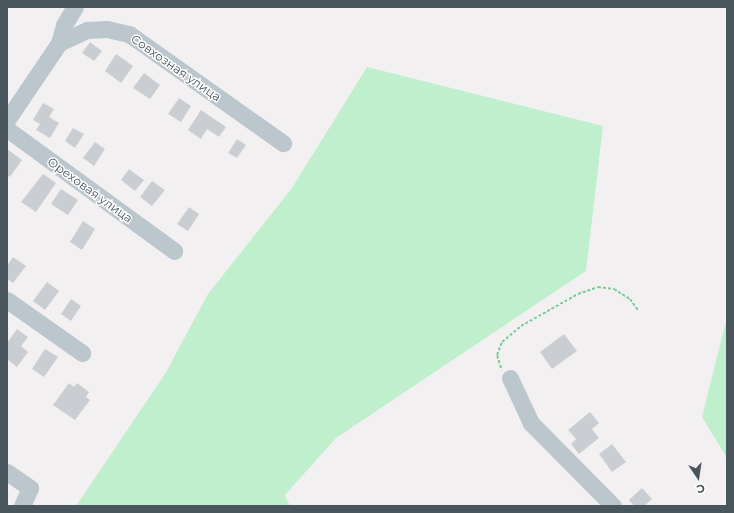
<!DOCTYPE html>
<meta charset="utf-8">
<style>
body{margin:0}
#map{position:relative;width:734px;height:513px;overflow:hidden;background:#f3f0f1;font-family:Montserrat,sans-serif}
div>[style]{position:absolute}
[style*='--x']{left:calc(var(--x)*1px);top:calc(var(--y)*1px);width:calc(var(--w)*1px);rotate:calc(var(--a)*1deg)}
.green>*{inset:0;background:#c0efcd}
.building>*{inset:0;background:#caced3}
.path>*{height:2px;margin-top:-1px;transform-origin:0;background:repeating-linear-gradient(90deg,#79cc9a 0 3px,transparent 0 5px)}
.minor>*{height:17px;margin:-8.5px;padding:0 8.5px;transform-origin:8.5px;border-radius:8.5px;background:#bcc6cd}
span{translate:-50% -50%;white-space:nowrap;text-align:center;line-height:1.15;-webkit-text-stroke:3px #fff;paint-order:stroke}
.street-label{font-size:12px;color:#49565e}
.frame{position:absolute;inset:0;border:8px solid #49565e;pointer-events:none}
.north{position:absolute;left:678px;top:457px;width:40px;height:40px;-webkit-text-stroke:3px #fff;paint-order:stroke;rotate:167deg;font-size:11px;font-weight:700;line-height:16px;text-align:center;color:#49565e}
.north::after{content:'';display:block;margin:auto;width:14px;height:18px;background:#49565e;clip-path:polygon(50% 0,100% 100%,50% 72%,0 100%)}
</style>
<div id="map">
<div class="green">
<div style="clip-path:polygon(367px 67px,603px 126px,586px 271px,336px 438px,285px 495px,290px 506px,76px 506px,165px 374px,208px 294px,292px 188px)"></div>
<div style="clip-path:polygon(725px 325px,727px 325px,727px 458px,702px 417px)"></div>
</div>
<div class="building">
<div style="clip-path:polygon(90px 42px,102px 51px,94px 61px,82px 53px)"></div>
<div style="clip-path:polygon(116px 54px,133px 66px,121px 83px,105px 71px)"></div>
<div style="clip-path:polygon(144px 73px,160px 85px,150px 99px,133px 88px)"></div>
<div style="clip-path:polygon(179px 98px,191px 106px,181px 122px,168px 114px)"></div>
<div style="clip-path:polygon(43px 103px,54px 109px,49px 117px,59px 123px,50px 138px,36px 130px,40px 124px,33px 120px)"></div>
<div style="clip-path:polygon(201px 110px,226px 127px,219px 137px,207px 129px,201px 139px,188px 130px)"></div>
<div style="clip-path:polygon(73px 128px,84px 134px,75px 148px,65px 141px)"></div>
<div style="clip-path:polygon(237px 139px,246px 145px,237px 158px,228px 153px)"></div>
<div style="clip-path:polygon(95px 142px,105px 149px,94px 166px,83px 158px)"></div>
<div style="clip-path:polygon(7px 149px,22px 160px,10px 177px,7px 175px)"></div>
<div style="clip-path:polygon(129px 169px,144px 180px,135px 191px,121px 180px)"></div>
<div style="clip-path:polygon(43px 174px,56px 183px,36px 212px,21px 202px)"></div>
<div style="clip-path:polygon(152px 181px,165px 190px,152px 206px,140px 197px)"></div>
<div style="clip-path:polygon(61px 189px,78px 200px,68px 215px,51px 204px)"></div>
<div style="clip-path:polygon(189px 207px,199px 214px,188px 231px,177px 224px)"></div>
<div style="clip-path:polygon(83px 221px,95px 229px,82px 250px,70px 242px)"></div>
<div style="clip-path:polygon(13px 257px,26px 266px,13px 283px,7px 279px,7px 266px)"></div>
<div style="clip-path:polygon(47px 282px,59px 291px,45px 310px,33px 301px)"></div>
<div style="clip-path:polygon(71px 299px,81px 306px,71px 321px,61px 314px)"></div>
<div style="clip-path:polygon(17px 329px,28px 337px,21px 346px,28px 352px,17px 367px,7px 359px,7px 343px)"></div>
<div style="clip-path:polygon(564px 334px,577px 351px,552px 369px,540px 352px)"></div>
<div style="clip-path:polygon(45px 349px,58px 357px,44px 377px,32px 369px)"></div>
<div style="clip-path:polygon(69px 383px,74px 387px,77px 383px,89px 392px,86px 397px,90px 400px,75px 420px,53px 405px)"></div>
<div style="clip-path:polygon(590px 412px,599px 423px,592px 429px,599px 438px,579px 454px,571px 444px,576px 439px,568px 430px)"></div>
<div style="clip-path:polygon(612px 444px,626px 462px,612px 472px,599px 454px)"></div>
<div style="clip-path:polygon(642px 488px,652px 499px,644px 506px,634px 506px,629px 500px)"></div>
</div>
<div class="path">
<div style="--x:501;--y:368;--w:14;--a:-107"></div>
<div style="--x:497;--y:355;--w:14;--a:-69"></div>
<div style="--x:502;--y:342;--w:25;--a:-40"></div>
<div style="--x:521;--y:326;--w:65;--a:-29.3"></div>
<div style="--x:578;--y:294;--w:21;--a:-19"></div>
<div style="--x:598;--y:287;--w:16;--a:7"></div>
<div style="--x:614;--y:289;--w:19;--a:32"></div>
<div style="--x:630;--y:299;--w:14;--a:54"></div>
</div>
<div class="minor">
<div style="--x:59;--y:43;--w:31;--a:-25"></div>
<div style="--x:87;--y:30;--w:20;--a:-3"></div>
<div style="--x:107;--y:29;--w:23;--a:13"></div>
<div style="--x:129;--y:34;--w:189;--a:35.3"></div>
<div style="--x:7;--y:120;--w:93;--a:-56"></div>
<div style="--x:59;--y:43;--w:19;--a:-74"></div>
<div style="--x:64;--y:25;--w:21;--a:-59"></div>
<div style="--x:7;--y:129;--w:207;--a:36.1"></div>
<div style="--x:7;--y:300;--w:92;--a:35.2"></div>
<div style="--x:510;--y:378;--w:50;--a:65"></div>
<div style="--x:531;--y:423;--w:117;--a:45.3"></div>
<div style="--x:7;--y:472;--w:28;--a:35"></div>
<div style="--x:30;--y:488;--w:20;--a:114"></div>
</div>
<div class="street-label">
<span style="left:176px;top:68px;rotate:35deg">Совхозная улица</span>
<span style="left:90px;top:190px;rotate:36deg">Ореховая улица</span>
</div>
<div class="frame"></div>
<div class="north">С</div>
</div>
